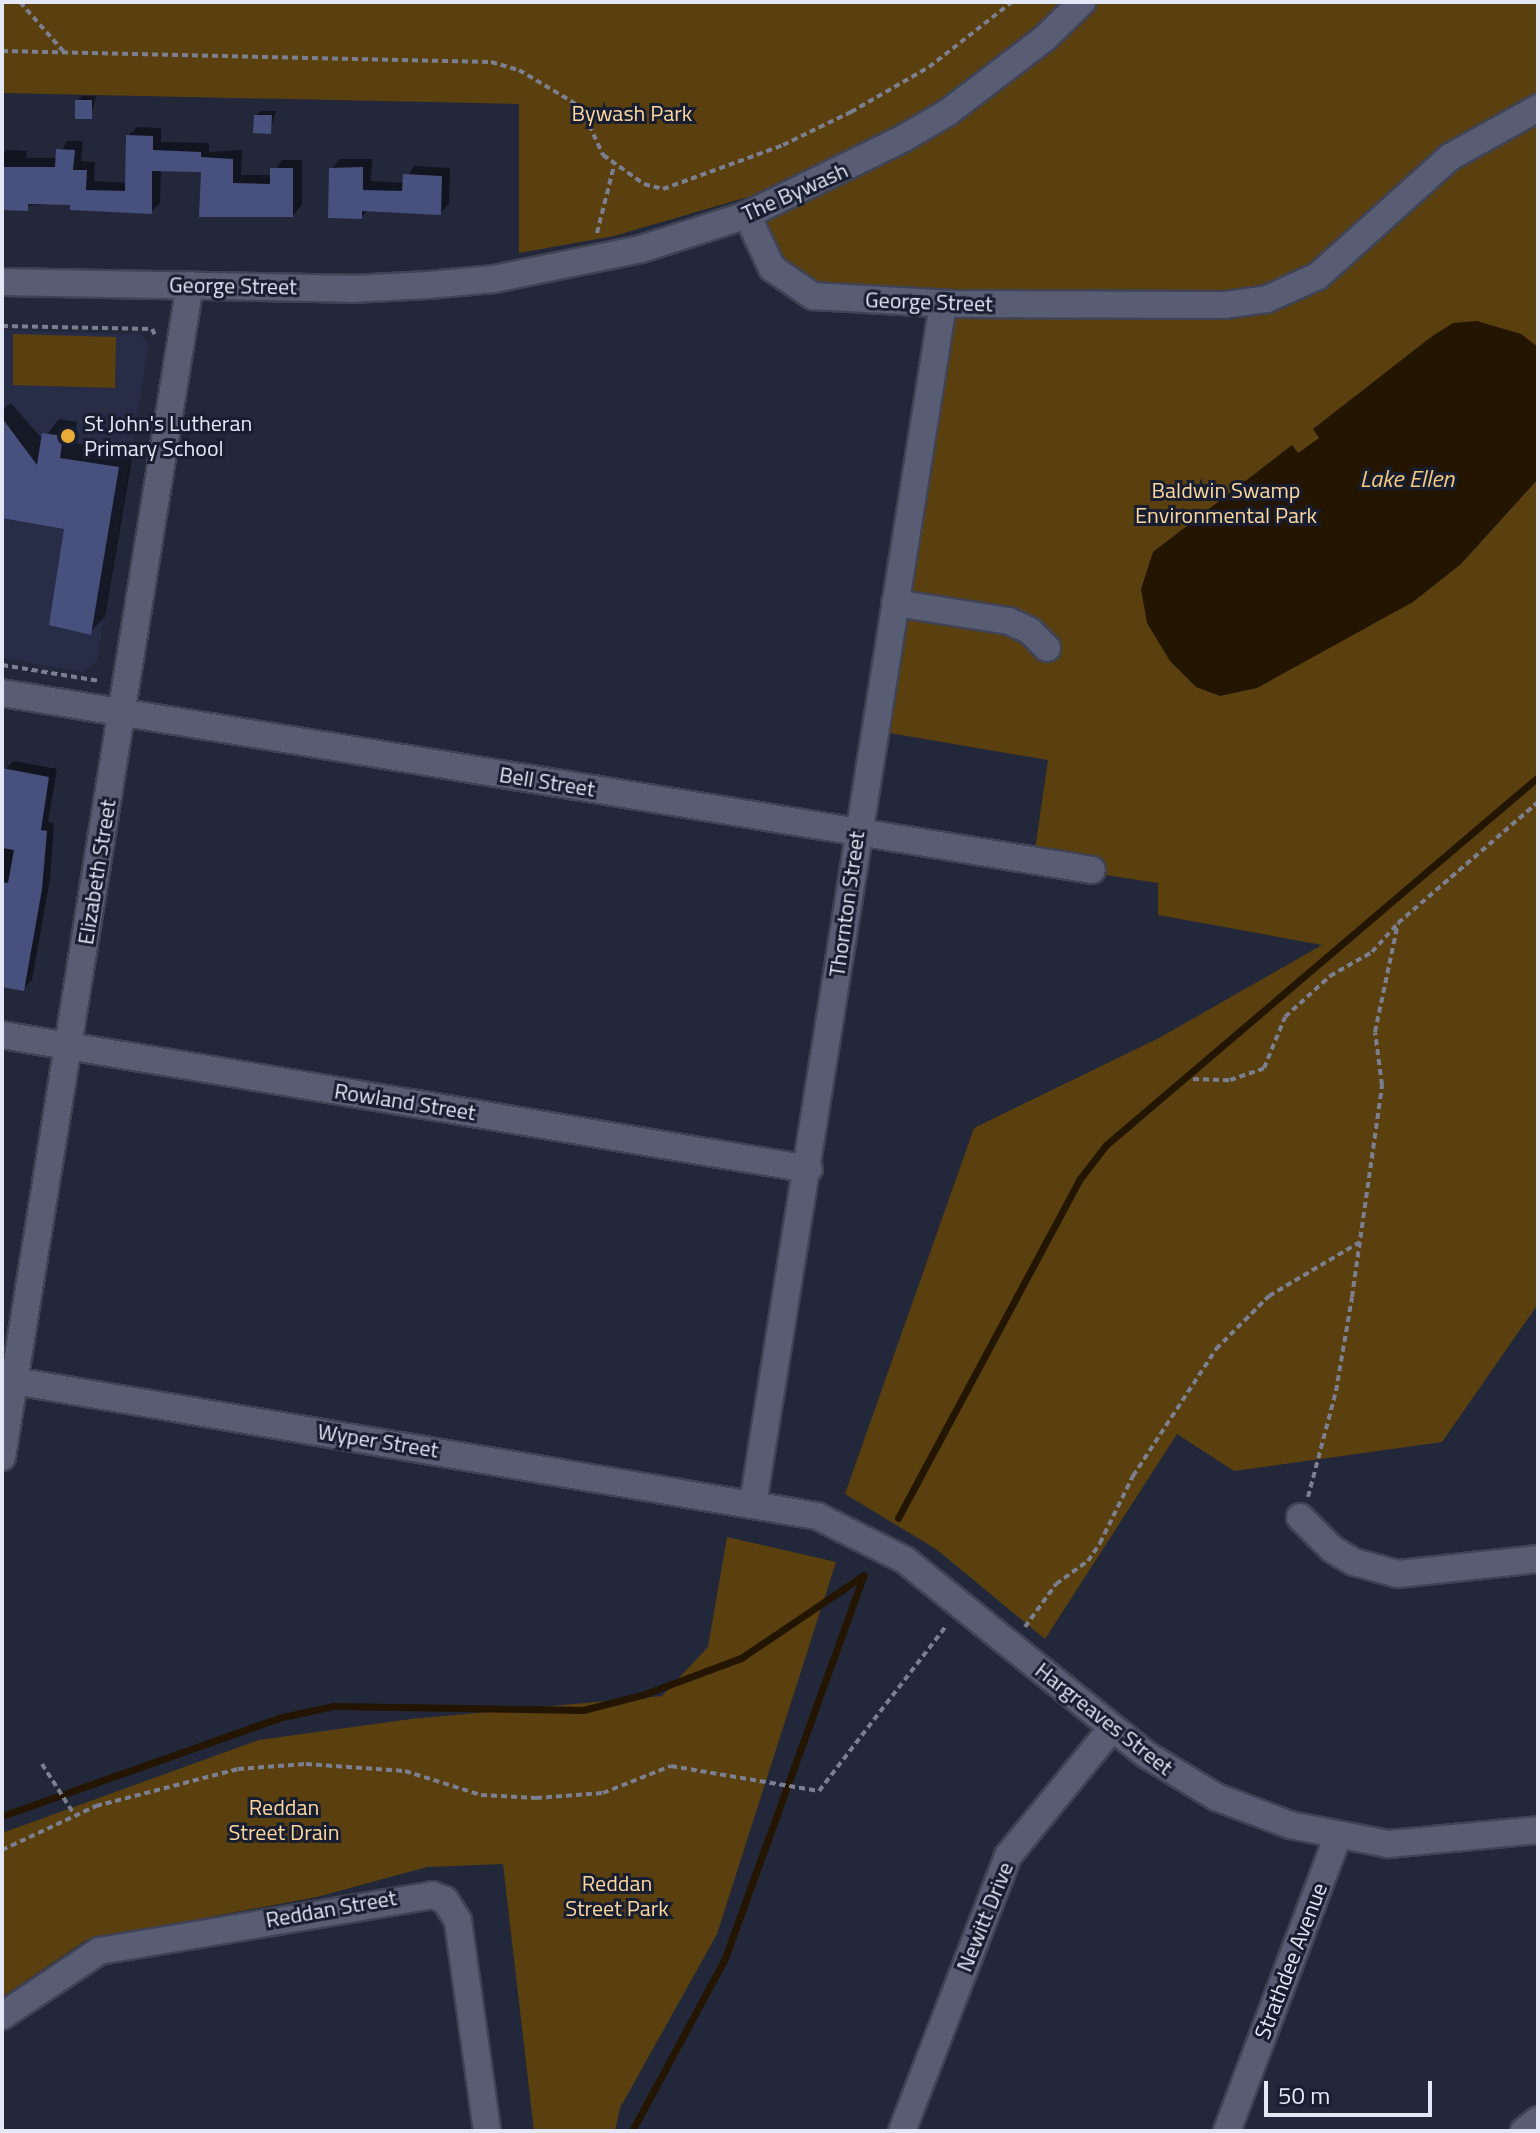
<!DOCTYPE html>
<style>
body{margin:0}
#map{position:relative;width:1540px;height:2133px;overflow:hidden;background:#23273a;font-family:"Titillium Web",sans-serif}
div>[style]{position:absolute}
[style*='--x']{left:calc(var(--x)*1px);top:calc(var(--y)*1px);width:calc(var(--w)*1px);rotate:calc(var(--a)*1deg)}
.built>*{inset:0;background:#282d47}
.green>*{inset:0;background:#5a400e}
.water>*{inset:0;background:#231500}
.shadow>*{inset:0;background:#0007}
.stream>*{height:7px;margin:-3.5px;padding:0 3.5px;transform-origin:3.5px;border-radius:3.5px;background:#231500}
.building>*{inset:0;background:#48517e}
.path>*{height:4px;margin-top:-2px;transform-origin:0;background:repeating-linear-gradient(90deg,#7c7f90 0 6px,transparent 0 10px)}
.roads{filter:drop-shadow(2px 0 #404354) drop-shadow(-2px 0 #404354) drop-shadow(0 2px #404354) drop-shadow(0 -2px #404354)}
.minor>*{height:26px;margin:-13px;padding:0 13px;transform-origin:13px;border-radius:13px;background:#585d74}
.dots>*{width:22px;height:22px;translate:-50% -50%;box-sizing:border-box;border:4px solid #191d30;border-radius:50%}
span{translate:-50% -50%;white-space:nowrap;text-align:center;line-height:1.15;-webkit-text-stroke:6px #191d30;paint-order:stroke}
.park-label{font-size:22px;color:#fcd89e}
.street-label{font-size:22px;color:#e4e7f5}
.poi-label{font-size:22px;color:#e4e7f5}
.left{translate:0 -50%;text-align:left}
.water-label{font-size:24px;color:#f5c97e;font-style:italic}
.frame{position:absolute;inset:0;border:4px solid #e4e7f5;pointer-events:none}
.scale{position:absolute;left:1264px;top:2081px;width:168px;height:36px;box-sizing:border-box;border:4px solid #e4e7f5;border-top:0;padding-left:10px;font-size:24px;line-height:28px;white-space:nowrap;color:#e4e7f5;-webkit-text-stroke:6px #191d30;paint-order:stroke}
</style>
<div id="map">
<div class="built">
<div style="clip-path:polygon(2px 330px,141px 334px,149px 344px,97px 661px,82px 672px,2px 658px)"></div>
</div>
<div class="green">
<div style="clip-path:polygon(2px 2px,1069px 2px,1047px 27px,918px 118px,789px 185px,614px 236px,519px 253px,519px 104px,2px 93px)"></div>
<div style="clip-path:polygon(1085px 2px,1538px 2px,1538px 1304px,1442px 1442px,1234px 1471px,1177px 1434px,1045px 1639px,936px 1549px,845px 1494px,974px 1128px,1159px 1038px,1322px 945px,1158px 915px,1158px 883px,1033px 864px,1048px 760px,872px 730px,941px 306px,812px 298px,745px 218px,850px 170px)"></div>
<div style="clip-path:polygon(13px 334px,116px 337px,115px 388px,13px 385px)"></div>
<div style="clip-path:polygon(727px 1537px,836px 1562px,717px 1934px,620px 2108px,615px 2131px,534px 2131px,503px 1864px,427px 1867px,317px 1897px,86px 1940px,2px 1997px,2px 1833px,259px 1740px,411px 1719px,662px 1696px,708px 1647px)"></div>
</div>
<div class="water">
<div style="clip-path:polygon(1477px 321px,1521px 334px,1538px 347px,1538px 479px,1461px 564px,1413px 602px,1257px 688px,1220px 696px,1196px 687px,1170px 661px,1147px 623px,1141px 589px,1153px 552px,1292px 445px,1298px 453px,1319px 438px,1313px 429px,1431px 337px,1453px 323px)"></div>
</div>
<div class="shadow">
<div style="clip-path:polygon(82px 96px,96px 96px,91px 117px,77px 101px)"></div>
<div style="clip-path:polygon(261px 111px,276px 111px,270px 132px,256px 116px)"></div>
<div style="clip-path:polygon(137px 127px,161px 128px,161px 142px,209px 143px,209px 152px,242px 150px,241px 175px,272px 175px,282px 160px,302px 160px,302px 205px,293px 215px,203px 170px,161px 169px,160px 203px,151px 212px,72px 203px,2px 207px,2px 155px,6px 150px,27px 151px,26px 158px,58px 158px,67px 141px,83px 141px,81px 161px,95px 162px,94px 181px,127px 183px,128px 136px)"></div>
<div style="clip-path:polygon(340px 159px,372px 159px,371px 181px,404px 183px,414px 166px,450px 168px,449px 204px,440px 213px,369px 209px,361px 217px,331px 169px)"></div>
<div style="clip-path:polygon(11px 403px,43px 440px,59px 419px,77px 422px,74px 443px,133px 453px,105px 617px,90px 632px,66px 527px,2px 516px,2px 409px)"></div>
<div style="clip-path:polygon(14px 761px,57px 769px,48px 822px,54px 823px,50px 879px,32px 980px,23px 989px,2px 985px,2px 772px)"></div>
</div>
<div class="stream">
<div style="--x:898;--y:1518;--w:383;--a:-61.8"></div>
<div style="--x:1079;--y:1180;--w:44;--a:-52.4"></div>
<div style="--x:1106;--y:1145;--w:567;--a:-40.43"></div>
<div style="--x:2;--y:1816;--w:293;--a:-19.5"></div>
<div style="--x:278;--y:1718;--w:56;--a:-12.3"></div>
<div style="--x:333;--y:1706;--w:250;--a:0.9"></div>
<div style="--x:583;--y:1710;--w:61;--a:-14.3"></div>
<div style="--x:642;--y:1695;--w:106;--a:-20.5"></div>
<div style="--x:741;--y:1658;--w:148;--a:-34"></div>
<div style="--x:632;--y:2131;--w:196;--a:-61.7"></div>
<div style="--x:725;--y:1958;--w:407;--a:-70.1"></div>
</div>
<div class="building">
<div style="clip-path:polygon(75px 100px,92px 100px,92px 119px,75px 119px)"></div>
<div style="clip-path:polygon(254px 115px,272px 115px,271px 134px,253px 133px)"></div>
<div style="clip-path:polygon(126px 135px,153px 136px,153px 150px,201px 152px,201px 168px,201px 157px,233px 159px,233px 183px,270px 184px,270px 168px,293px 168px,293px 217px,199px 217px,201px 172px,152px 171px,152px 214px,70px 210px,70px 205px,28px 204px,28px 211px,2px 210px,2px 167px,55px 167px,56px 149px,75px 150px,73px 170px,87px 170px,86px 190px,125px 191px)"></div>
<div style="clip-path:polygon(363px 167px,363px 190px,402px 191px,403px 174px,442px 176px,441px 215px,362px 211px,362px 219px,328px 218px,329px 168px)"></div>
<div style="clip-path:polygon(2px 418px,37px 465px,42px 433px,63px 436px,60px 458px,119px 467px,91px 635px,49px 625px,64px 529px,2px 518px)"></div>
<div style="clip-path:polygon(2px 768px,49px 777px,41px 830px,47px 831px,42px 889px,24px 991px,2px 987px,2px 882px,8px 883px,14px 850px,2px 848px)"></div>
</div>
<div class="path">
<div style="--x:20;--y:2;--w:67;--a:48.7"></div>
<div style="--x:2;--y:51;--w:489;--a:1.3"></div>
<div style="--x:491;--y:62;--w:29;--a:16"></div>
<div style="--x:519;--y:70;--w:72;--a:30.8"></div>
<div style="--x:581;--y:107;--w:53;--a:65.4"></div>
<div style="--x:603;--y:155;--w:50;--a:35.3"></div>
<div style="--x:644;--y:184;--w:20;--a:15"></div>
<div style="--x:663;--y:189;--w:128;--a:-20.1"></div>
<div style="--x:783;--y:145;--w:76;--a:-25.9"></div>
<div style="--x:851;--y:112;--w:90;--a:-30"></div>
<div style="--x:929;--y:67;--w:105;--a:-38.1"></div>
<div style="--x:597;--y:233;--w:69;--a:-75.8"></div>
<div style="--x:2;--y:326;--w:150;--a:1.1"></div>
<div style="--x:152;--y:329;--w:9;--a:63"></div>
<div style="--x:2;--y:665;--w:99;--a:9.3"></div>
<div style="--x:1193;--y:1079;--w:37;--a:2"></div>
<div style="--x:1230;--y:1080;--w:36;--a:-19"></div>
<div style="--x:1264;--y:1068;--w:55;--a:-67.6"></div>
<div style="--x:1285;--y:1017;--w:61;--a:-42.3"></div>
<div style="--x:1330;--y:976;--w:48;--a:-29.7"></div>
<div style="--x:1372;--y:952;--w:36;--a:-48"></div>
<div style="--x:1308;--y:1497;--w:110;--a:-75.2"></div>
<div style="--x:1336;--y:1391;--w:95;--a:-80.3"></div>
<div style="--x:1352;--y:1297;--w:214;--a:-81.9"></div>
<div style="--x:1382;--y:1085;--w:53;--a:-97.5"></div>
<div style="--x:1375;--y:1032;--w:111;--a:-78.1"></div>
<div style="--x:1398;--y:923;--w:185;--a:-40.8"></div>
<div style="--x:1025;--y:1627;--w:53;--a:-54.2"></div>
<div style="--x:1056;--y:1584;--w:39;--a:-36"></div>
<div style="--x:1088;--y:1561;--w:22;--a:-56"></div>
<div style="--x:1100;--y:1543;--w:75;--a:-63.8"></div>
<div style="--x:1133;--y:1476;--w:152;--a:-56.8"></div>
<div style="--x:1216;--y:1349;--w:75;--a:-45"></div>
<div style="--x:1269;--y:1296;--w:106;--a:-30.7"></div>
<div style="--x:42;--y:1764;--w:59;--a:57.4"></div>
<div style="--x:2;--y:1850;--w:104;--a:-25.1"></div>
<div style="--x:96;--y:1806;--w:147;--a:-14.6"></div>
<div style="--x:238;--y:1769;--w:68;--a:-4.2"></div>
<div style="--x:306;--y:1764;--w:99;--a:4"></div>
<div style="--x:405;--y:1771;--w:80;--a:17.5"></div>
<div style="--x:481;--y:1795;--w:55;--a:3.1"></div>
<div style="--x:536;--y:1798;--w:67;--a:-4.3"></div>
<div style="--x:603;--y:1793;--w:73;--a:-21.7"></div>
<div style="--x:671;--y:1766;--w:150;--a:9.6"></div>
<div style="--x:819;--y:1791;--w:208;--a:-52.4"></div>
</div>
<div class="roads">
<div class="minor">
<div style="--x:747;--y:215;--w:59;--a:64.7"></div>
<div style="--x:772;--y:268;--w:50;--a:34.3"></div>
<div style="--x:813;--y:296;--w:140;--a:3.3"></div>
<div style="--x:953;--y:304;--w:272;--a:0.2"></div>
<div style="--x:1225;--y:305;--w:42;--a:-8.1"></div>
<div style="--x:1267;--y:299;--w:56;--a:-24.3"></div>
<div style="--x:1318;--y:276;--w:178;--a:-42"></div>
<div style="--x:1450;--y:157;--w:101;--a:-29.1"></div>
<div style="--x:2;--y:282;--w:349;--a:1.1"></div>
<div style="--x:351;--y:289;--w:77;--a:-3"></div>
<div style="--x:428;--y:285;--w:66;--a:-5.2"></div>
<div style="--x:494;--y:279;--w:150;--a:-11.5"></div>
<div style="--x:641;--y:249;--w:111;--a:-17.8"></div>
<div style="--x:747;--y:215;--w:175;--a:-26.1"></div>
<div style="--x:904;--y:138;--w:50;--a:-30.2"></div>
<div style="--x:947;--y:113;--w:123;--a:-37.4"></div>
<div style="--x:1045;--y:38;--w:52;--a:-44.2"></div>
<div style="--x:895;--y:603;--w:115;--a:9"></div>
<div style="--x:1009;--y:621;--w:23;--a:25"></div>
<div style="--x:1030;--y:631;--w:24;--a:45"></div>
<div style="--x:2;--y:693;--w:1104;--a:9.22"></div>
<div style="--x:2;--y:1035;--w:818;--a:9.43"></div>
<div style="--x:2;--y:1379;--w:826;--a:9.54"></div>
<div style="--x:817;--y:1516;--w:98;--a:26.6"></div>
<div style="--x:905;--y:1560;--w:311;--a:38.9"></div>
<div style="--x:1147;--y:1755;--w:81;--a:31.3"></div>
<div style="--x:1216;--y:1797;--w:79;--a:20.7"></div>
<div style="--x:1290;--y:1825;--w:100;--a:11"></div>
<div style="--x:1388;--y:1844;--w:151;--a:-5.3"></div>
<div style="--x:2;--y:1457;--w:1187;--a:-80.89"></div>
<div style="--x:753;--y:1504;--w:1215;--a:-81"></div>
<div style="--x:1300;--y:1517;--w:45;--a:45"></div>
<div style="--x:1332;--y:1549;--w:26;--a:31"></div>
<div style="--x:1354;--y:1562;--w:46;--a:15.3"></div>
<div style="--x:1398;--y:1574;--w:141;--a:-6.1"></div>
<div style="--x:2;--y:2016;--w:117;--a:-33.8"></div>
<div style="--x:99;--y:1951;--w:338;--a:-9.5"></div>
<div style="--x:432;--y:1895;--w:14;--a:21"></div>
<div style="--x:445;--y:1900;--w:25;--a:58"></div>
<div style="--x:458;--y:1921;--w:212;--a:82.1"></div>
<div style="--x:902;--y:2131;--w:295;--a:-68.9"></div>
<div style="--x:1008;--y:1856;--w:165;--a:-50.9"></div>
<div style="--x:1227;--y:2131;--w:315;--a:-69.4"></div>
<div style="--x:1524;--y:2131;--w:18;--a:-38"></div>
</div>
</div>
<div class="dots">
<div style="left:68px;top:436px;background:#e8ab37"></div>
</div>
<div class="park-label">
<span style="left:632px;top:114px">Bywash Park</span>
<span style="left:1226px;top:503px">Baldwin Swamp<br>Environmental Park</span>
<span style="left:284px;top:1820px">Reddan<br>Street Drain</span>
<span style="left:617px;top:1896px">Reddan<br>Street Park</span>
</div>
<div class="street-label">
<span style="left:795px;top:192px;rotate:-24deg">The Bywash</span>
<span style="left:233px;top:286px;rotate:1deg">George Street</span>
<span style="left:929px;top:302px;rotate:2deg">George Street</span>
<span style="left:547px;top:782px;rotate:9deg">Bell Street</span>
<span style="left:97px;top:872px;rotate:-81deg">Elizabeth Street</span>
<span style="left:847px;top:904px;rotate:-82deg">Thornton Street</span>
<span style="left:405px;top:1102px;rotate:9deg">Rowland Street</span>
<span style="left:378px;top:1441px;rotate:9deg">Wyper Street</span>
<span style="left:1104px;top:1719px;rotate:38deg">Hargreaves Street</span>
<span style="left:331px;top:1909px;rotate:-10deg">Reddan Street</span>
<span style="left:985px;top:1917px;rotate:-68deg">Newitt Drive</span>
<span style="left:1291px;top:1961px;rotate:-69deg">Strathdee Avenue</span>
</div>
<div class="poi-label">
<span class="left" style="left:84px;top:436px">St John's Lutheran<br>Primary School</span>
</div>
<div class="water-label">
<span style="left:1407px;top:479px">Lake Ellen</span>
</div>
<div class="frame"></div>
<div class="scale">50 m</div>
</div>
